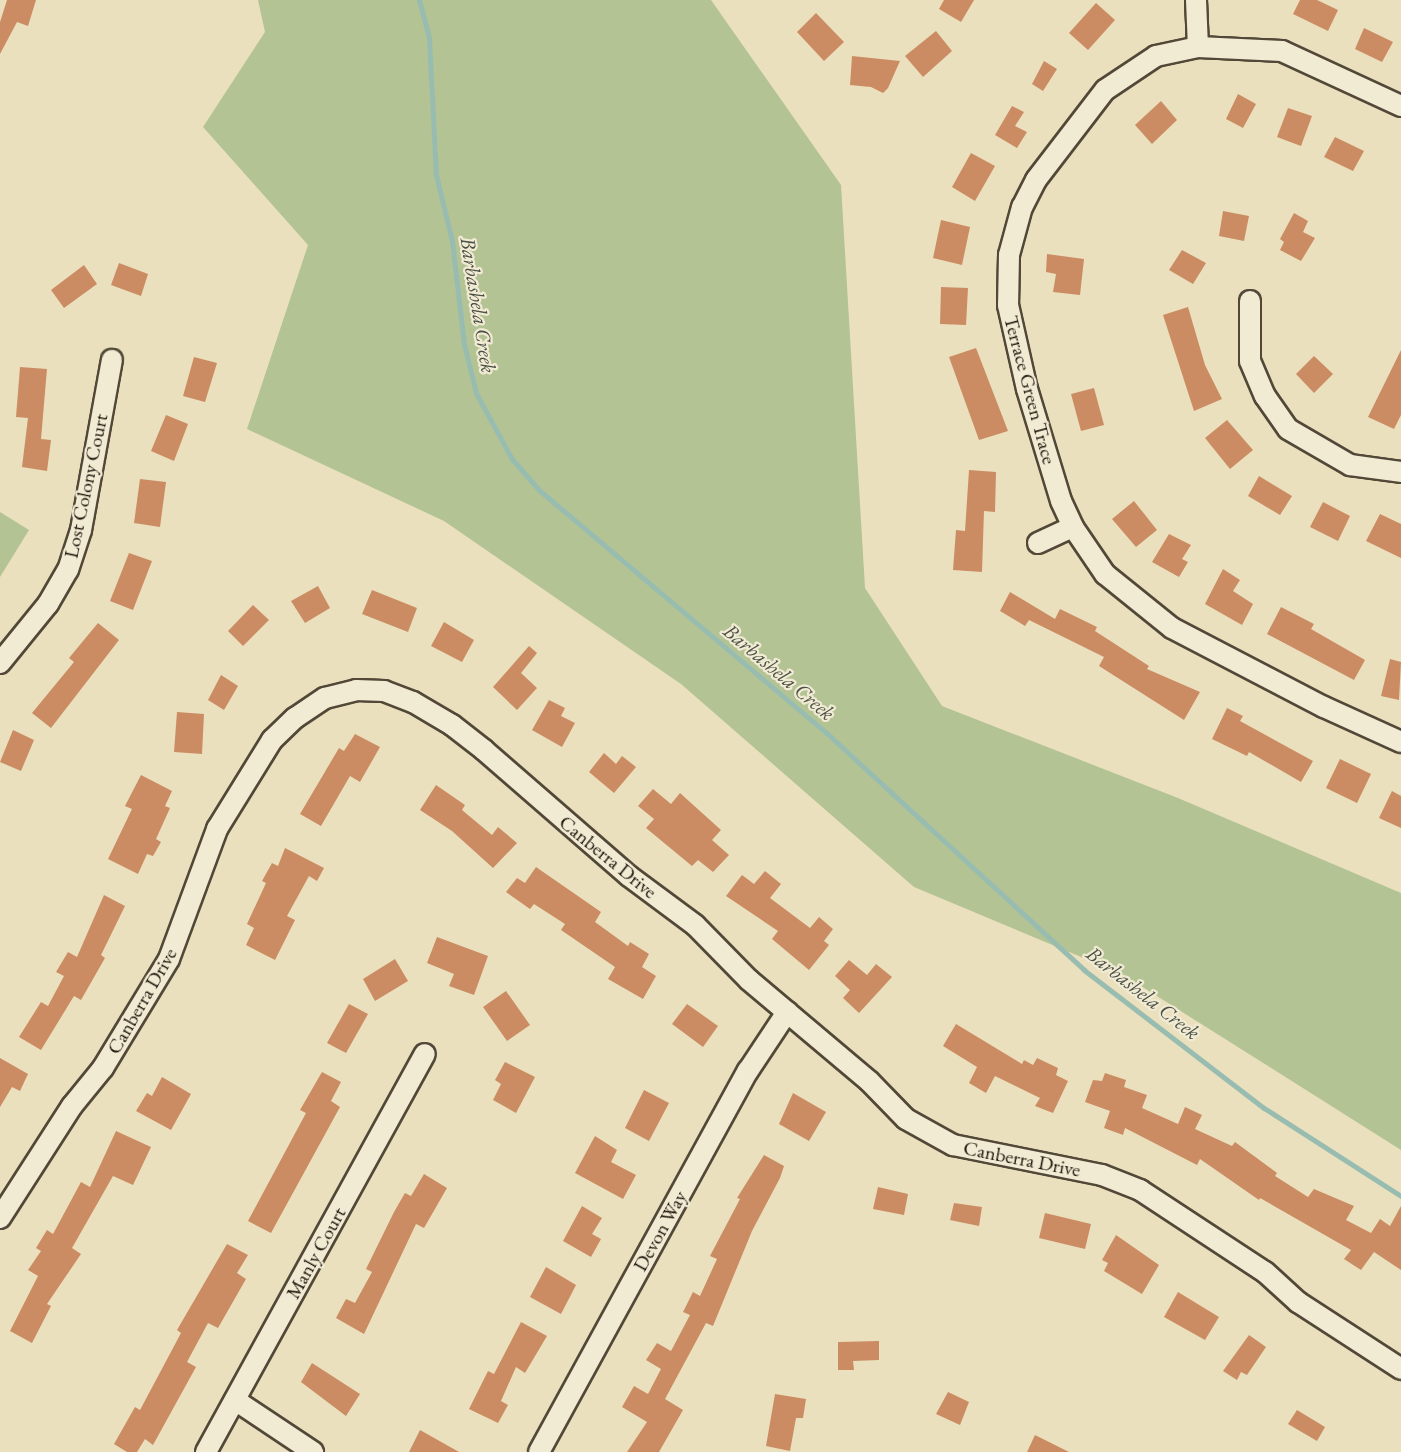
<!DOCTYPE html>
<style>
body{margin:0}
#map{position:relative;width:1401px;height:1452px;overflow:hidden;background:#eae0bd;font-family:"EB Garamond",serif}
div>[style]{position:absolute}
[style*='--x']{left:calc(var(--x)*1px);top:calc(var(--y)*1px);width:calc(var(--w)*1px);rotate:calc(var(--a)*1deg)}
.green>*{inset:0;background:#b3c394}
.stream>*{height:5px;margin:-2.5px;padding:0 2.5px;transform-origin:2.5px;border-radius:2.5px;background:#98bdb0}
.building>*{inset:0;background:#cb8c63}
.roads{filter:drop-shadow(2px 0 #534838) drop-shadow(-2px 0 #534838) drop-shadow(0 2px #534838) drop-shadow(0 -2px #534838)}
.minor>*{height:20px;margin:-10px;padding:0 10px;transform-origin:10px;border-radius:10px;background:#f1ebd4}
span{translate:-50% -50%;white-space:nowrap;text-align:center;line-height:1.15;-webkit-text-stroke:4.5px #f1ebd4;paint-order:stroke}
.street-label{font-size:20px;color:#21150b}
.water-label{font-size:21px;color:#4b5045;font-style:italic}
</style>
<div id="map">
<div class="green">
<div style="clip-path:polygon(258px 0,711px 0,841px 185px,865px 588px,942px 706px,1178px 798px,1401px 893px,1401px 1150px,1122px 974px,914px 887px,681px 684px,444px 521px,247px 429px,308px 245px,203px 127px,265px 32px)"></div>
<div style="clip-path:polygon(0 512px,29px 530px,0 577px)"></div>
</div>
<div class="stream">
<div style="--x:419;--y:0;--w:39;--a:75"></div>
<div style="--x:429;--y:38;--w:137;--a:87.1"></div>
<div style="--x:436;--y:175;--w:68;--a:76.4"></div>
<div style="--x:452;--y:241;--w:104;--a:83.4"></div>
<div style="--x:464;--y:344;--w:50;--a:76.2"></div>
<div style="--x:476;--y:393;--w:75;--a:61.4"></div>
<div style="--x:512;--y:459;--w:41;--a:48.9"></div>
<div style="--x:539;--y:490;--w:384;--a:40.2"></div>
<div style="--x:832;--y:738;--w:343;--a:42.6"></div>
<div style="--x:1084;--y:970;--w:227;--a:37.5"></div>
<div style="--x:1264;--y:1108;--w:163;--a:32.7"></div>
</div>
<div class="building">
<div style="clip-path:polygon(7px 0,36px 0,28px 26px,17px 22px,0 54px,0 22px)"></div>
<div style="clip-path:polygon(944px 0,974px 0,961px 22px,939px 9px)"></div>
<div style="clip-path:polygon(1300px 0,1317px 0,1338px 10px,1328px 31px,1293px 14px)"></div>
<div style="clip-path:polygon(1096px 3px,1115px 20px,1088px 50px,1069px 33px)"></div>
<div style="clip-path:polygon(816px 13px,844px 42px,824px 61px,797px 32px)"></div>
<div style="clip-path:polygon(1364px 28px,1393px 42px,1382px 62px,1355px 49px)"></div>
<div style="clip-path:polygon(936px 31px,952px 51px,923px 77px,905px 56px)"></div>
<div style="clip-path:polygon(852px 56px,900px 61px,888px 88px,883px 93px,871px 87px,850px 85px)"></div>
<div style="clip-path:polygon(1044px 61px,1057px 69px,1043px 91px,1032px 84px)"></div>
<div style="clip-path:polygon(1238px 94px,1256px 104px,1243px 128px,1226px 119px)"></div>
<div style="clip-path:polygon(1161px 101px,1177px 120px,1152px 144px,1135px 125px)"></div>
<div style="clip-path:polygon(1012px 106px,1024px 112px,1015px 126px,1027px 132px,1017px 148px,995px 135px)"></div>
<div style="clip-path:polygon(1288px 108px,1312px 116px,1301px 146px,1277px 137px)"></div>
<div style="clip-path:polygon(1335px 137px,1364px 151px,1353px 171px,1324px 157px)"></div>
<div style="clip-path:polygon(971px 153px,995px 166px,975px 201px,952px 187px)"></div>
<div style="clip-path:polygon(1223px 211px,1249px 216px,1244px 241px,1219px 236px)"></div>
<div style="clip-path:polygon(1294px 213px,1308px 221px,1303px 232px,1315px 238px,1301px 261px,1280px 250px,1284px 242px,1280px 239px)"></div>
<div style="clip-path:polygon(941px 220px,970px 227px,962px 265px,933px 258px)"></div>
<div style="clip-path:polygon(1182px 250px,1206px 263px,1193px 284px,1169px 270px)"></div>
<div style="clip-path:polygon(1047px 254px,1084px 259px,1080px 295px,1053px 292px,1056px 274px,1046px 272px)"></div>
<div style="clip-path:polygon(119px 263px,148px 274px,141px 296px,111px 285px)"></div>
<div style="clip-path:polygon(84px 265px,97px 284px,64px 308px,51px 290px)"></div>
<div style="clip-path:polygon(941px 287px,968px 288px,966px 325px,940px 324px)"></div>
<div style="clip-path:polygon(1188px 307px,1205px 365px,1222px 399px,1194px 411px,1163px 315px)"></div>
<div style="clip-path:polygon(976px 348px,1008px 431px,979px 440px,949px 357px)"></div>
<div style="clip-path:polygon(1401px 350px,1401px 415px,1394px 429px,1368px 417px)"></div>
<div style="clip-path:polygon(1314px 356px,1333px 374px,1314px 393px,1296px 374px)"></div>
<div style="clip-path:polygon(194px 357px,217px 363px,205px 402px,183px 396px)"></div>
<div style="clip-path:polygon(20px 367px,47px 369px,41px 439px,51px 440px,47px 471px,22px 467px,28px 418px,16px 417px)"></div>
<div style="clip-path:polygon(1094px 388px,1104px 425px,1081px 431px,1071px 394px)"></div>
<div style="clip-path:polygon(166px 415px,188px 424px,174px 461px,151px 451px)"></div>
<div style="clip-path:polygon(1227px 420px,1253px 450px,1230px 469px,1205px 438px)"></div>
<div style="clip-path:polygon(969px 470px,996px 472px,995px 512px,984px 511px,982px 572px,953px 570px,956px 530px,965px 531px)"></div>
<div style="clip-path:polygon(1259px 476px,1292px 496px,1280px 515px,1248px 496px)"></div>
<div style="clip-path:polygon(140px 479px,166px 482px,160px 527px,134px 523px)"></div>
<div style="clip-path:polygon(1134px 501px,1157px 530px,1136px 547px,1112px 519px)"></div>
<div style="clip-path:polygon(1323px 502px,1350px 516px,1338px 541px,1310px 527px)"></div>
<div style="clip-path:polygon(1380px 514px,1401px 524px,1401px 558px,1366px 541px)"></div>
<div style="clip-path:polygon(1169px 534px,1191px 545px,1182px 559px,1188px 562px,1179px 577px,1152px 562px)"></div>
<div style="clip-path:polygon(129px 553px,152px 561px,133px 610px,110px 601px)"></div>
<div style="clip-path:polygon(1223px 569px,1240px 580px,1233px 591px,1253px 604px,1242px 625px,1205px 604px)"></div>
<div style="clip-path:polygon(318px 586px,330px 608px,305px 623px,291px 601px)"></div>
<div style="clip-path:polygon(372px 590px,417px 608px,408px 632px,362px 614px)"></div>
<div style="clip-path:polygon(1010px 592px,1055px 619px,1060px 609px,1097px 627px,1095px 631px,1149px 666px,1147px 669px,1200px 692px,1184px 720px,1099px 666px,1104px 657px,1029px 620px,1025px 626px,1000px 611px)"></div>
<div style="clip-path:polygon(253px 605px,269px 620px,243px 646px,228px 631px)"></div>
<div style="clip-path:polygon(1281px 607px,1314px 624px,1311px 629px,1365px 660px,1354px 680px,1267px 634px)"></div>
<div style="clip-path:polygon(444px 622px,474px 640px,462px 662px,431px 646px)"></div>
<div style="clip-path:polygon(98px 623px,119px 640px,51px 728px,32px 713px,74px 662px,69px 658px)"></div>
<div style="clip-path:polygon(529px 646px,537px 653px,521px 673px,537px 688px,517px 710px,493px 687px)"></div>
<div style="clip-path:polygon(1390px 659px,1401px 662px,1399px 700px,1381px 696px)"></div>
<div style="clip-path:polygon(221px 675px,238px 686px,224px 710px,208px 700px)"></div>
<div style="clip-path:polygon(549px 700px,565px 708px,561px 716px,575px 723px,562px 747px,532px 730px)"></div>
<div style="clip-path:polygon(1227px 708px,1243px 716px,1240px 721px,1313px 761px,1301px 782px,1249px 752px,1247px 756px,1212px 739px)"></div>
<div style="clip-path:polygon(177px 712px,204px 714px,202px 754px,174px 752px)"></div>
<div style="clip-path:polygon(13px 730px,34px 740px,21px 771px,0 762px)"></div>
<div style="clip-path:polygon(355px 734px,380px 747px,360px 782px,350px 776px,321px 826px,300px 814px,339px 748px,344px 751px)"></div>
<div style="clip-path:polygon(604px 753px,616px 764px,622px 756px,636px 767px,614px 793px,589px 772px)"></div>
<div style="clip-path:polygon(1340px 759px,1371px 774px,1357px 803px,1326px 788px)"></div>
<div style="clip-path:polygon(141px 775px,172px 791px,165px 806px,170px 808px,156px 839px,161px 842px,153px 856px,147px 854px,138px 874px,108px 859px,132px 809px,125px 806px)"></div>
<div style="clip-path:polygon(436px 785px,465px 805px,462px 810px,492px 835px,498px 827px,517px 843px,493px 868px,452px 831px,420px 810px)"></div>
<div style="clip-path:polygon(653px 789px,671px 804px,680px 793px,721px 830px,712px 840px,729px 855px,713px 872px,698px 860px,692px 866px,646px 828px,654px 819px,638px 806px)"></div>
<div style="clip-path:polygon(1392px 791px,1401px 796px,1401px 828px,1379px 818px)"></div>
<div style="clip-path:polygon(285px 848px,324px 868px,317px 881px,309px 876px,287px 916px,295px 920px,275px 960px,246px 945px,254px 928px,247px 924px,266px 883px,262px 881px,272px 863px,278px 866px)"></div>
<div style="clip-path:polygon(536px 867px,601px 912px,595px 922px,628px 946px,630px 942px,649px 954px,642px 967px,656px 976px,643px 999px,608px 979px,615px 967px,561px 930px,565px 924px,534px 904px,530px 909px,506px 892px,517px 878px,525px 883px)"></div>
<div style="clip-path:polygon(765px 871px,781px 884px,770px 898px,810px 928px,819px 917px,833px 929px,824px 941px,829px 945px,809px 970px,772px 939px,778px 931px,726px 896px,742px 875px,754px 884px)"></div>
<div style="clip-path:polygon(104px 895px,125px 906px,101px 955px,105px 958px,81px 1000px,74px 996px,41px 1050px,19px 1037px,41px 1002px,48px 1006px,64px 976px,56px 972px,68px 952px,77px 957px)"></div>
<div style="clip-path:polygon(437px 937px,488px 956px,474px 995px,449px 986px,454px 974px,427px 963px)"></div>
<div style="clip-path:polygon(395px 959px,408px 981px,375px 1001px,363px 979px)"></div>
<div style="clip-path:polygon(849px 960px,867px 975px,876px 964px,892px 977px,859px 1013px,843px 998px,850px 990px,835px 976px)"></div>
<div style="clip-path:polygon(506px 991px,530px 1025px,507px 1041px,483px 1007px)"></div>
<div style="clip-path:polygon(349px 1004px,368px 1014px,346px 1053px,327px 1043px)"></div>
<div style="clip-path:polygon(687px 1004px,718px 1026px,703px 1047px,672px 1024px)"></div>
<div style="clip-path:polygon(956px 1024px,1022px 1064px,1024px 1060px,1033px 1065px,1037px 1058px,1058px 1068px,1056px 1075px,1068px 1081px,1053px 1113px,1035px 1106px,1040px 1098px,995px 1076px,986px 1093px,969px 1083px,977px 1067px,943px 1046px)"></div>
<div style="clip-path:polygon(0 1058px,28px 1074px,20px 1091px,12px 1087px,0 1107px)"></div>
<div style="clip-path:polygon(505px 1062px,535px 1077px,516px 1113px,493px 1100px,501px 1084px,495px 1080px)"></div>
<div style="clip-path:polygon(322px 1072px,341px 1082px,331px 1101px,340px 1107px,271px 1233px,248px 1221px,306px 1113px,300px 1110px)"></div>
<div style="clip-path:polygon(1105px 1073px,1126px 1080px,1124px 1087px,1147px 1095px,1142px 1108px,1178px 1124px,1185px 1107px,1202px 1115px,1195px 1129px,1232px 1146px,1235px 1142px,1277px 1173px,1275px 1176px,1308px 1197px,1314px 1189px,1354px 1206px,1346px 1220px,1371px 1233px,1380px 1219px,1390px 1226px,1401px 1206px,1401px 1270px,1374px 1252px,1361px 1270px,1344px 1259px,1351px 1250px,1260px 1198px,1259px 1200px,1200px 1159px,1197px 1165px,1125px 1128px,1123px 1135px,1104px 1128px,1110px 1111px,1085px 1102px,1093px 1080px,1102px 1081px)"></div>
<div style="clip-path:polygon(162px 1077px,191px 1094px,171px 1130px,136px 1111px,147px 1093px,152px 1096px)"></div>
<div style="clip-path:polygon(644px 1090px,669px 1103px,649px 1141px,625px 1128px)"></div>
<div style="clip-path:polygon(793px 1093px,826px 1112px,809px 1141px,779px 1124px)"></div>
<div style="clip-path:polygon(116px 1131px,151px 1147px,133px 1185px,113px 1176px,72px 1248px,81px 1254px,47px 1304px,51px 1306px,32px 1343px,10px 1331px,38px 1276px,28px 1270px,41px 1251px,36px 1248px,47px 1230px,53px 1234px,81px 1182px,90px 1187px)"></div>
<div style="clip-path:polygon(595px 1136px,617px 1150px,611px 1162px,636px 1175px,623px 1199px,575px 1173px)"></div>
<div style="clip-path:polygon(764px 1155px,784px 1166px,780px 1178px,752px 1231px,713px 1326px,706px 1323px,665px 1399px,683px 1410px,659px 1452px,627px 1452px,647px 1422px,622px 1407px,634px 1386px,648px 1394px,661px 1369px,646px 1360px,657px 1343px,671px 1351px,690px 1315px,683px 1312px,693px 1292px,700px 1296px,717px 1259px,710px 1256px,740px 1199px,737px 1198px)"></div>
<div style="clip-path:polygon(424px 1174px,447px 1188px,424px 1228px,416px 1224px,364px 1334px,336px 1318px,346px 1299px,355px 1303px,372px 1272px,366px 1269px,394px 1212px,405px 1193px,411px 1196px)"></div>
<div style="clip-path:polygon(878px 1187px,908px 1194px,904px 1215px,873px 1209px)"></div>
<div style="clip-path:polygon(954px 1203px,982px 1207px,979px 1226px,950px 1220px)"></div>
<div style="clip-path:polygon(582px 1206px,602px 1218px,592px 1234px,601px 1239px,591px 1257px,563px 1241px)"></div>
<div style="clip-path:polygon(1045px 1213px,1091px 1224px,1085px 1249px,1039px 1238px)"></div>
<div style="clip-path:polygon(1116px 1235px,1159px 1265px,1142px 1294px,1104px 1271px,1108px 1263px,1102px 1260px)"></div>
<div style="clip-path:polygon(227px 1244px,248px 1255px,237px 1273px,246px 1279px,218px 1328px,208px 1323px,187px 1362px,196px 1367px,153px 1445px,145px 1439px,137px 1452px,127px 1452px,114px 1444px,135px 1407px,140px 1410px,181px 1333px,177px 1330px)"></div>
<div style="clip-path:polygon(546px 1267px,576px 1285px,561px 1314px,530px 1297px)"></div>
<div style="clip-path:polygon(1178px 1292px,1219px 1317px,1205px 1340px,1164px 1317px)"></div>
<div style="clip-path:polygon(521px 1322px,547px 1336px,525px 1373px,516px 1367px,501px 1401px,508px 1405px,498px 1423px,469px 1409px,488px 1371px,494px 1374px)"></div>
<div style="clip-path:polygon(1249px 1335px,1266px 1347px,1247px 1375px,1241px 1372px,1237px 1380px,1223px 1371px)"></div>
<div style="clip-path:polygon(879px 1341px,879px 1360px,853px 1361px,854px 1370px,838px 1370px,838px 1342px)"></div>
<div style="clip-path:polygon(312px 1363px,360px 1394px,346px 1416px,301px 1382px)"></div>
<div style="clip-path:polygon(948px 1392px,969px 1402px,960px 1425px,936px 1414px)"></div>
<div style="clip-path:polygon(775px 1394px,806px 1399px,803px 1418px,796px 1418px,790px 1451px,766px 1446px)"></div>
<div style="clip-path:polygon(1297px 1410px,1325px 1427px,1317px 1441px,1288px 1424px)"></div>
<div style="clip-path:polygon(420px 1430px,459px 1452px,409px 1452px)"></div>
<div style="clip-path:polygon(1035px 1435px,1069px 1452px,1027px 1452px)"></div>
</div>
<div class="roads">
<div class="minor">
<div style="--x:1196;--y:0;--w:47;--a:87.6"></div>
<div style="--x:1401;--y:106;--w:131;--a:-155.2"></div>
<div style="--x:1282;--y:51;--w:84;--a:-177.3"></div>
<div style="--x:1198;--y:47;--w:43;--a:167.9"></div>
<div style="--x:1156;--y:56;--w:61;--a:146.3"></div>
<div style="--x:1105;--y:90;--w:113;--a:127.5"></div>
<div style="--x:1036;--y:180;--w:30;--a:117"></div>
<div style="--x:1022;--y:207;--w:50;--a:105.2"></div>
<div style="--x:1009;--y:255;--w:50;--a:91.1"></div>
<div style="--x:1008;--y:305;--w:86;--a:77.3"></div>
<div style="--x:1027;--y:389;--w:117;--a:73.1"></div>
<div style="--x:1061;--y:501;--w:29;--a:65"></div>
<div style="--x:1073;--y:527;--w:57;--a:55.8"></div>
<div style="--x:1105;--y:574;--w:86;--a:38.9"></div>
<div style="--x:1172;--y:628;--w:171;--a:27.5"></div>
<div style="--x:1324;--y:707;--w:85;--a:24.4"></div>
<div style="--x:1250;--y:301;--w:60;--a:90"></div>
<div style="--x:1250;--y:361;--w:38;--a:67"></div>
<div style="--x:1265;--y:396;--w:40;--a:55.1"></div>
<div style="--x:1288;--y:429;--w:72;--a:30.1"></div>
<div style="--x:1350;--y:465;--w:51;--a:7.8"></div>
<div style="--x:1038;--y:543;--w:38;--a:-25"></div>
<div style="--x:0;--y:663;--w:76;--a:-50.9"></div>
<div style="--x:48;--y:604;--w:39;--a:-60"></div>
<div style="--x:68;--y:570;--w:42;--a:-72"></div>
<div style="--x:81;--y:530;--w:173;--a:-79.7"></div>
<div style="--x:0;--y:1218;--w:133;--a:-57.3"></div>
<div style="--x:72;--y:1106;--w:49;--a:-50.8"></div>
<div style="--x:103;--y:1068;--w:127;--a:-58.8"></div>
<div style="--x:169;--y:959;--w:139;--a:-69.7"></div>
<div style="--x:217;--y:829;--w:105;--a:-58.3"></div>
<div style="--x:272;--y:740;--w:32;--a:-44"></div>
<div style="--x:295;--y:718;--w:36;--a:-34"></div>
<div style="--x:325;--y:698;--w:32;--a:-14"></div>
<div style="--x:356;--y:690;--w:28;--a:2"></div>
<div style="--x:384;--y:691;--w:31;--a:21"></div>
<div style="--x:413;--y:702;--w:45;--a:30.5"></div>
<div style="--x:452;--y:725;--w:41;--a:38"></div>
<div style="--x:484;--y:750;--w:192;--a:41"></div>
<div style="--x:629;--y:876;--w:82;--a:36.6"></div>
<div style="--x:695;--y:925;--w:77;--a:45.5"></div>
<div style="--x:749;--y:980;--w:157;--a:40.1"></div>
<div style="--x:869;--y:1081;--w:53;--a:45.8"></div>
<div style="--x:906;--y:1119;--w:54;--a:29"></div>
<div style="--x:953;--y:1145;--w:152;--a:11.4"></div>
<div style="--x:1102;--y:1175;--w:41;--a:21.5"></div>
<div style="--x:1140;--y:1190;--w:149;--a:33.3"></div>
<div style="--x:1265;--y:1272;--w:45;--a:42.3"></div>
<div style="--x:1298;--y:1302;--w:123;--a:33"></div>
<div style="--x:235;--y:1400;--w:94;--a:33.7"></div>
<div style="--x:206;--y:1452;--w:454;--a:-61.2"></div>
<div style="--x:539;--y:1452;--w:435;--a:-61.3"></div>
<div style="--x:748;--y:1071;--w:71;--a:-56.5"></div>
</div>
</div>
<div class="street-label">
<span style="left:1030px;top:390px;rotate:75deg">Terrace Green Trace</span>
<span style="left:86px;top:486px;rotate:-78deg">Lost Colony Court</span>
<span style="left:608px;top:857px;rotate:39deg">Canberra Drive</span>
<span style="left:142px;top:1001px;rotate:-60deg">Canberra Drive</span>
<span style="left:1022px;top:1159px;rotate:11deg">Canberra Drive</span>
<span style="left:660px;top:1231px;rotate:-61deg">Devon Way</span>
<span style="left:316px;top:1253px;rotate:-61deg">Manly Court</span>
</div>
<div class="water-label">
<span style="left:478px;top:305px;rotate:81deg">Barbashela Creek</span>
<span style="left:779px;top:672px;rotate:40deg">Barbashela Creek</span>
<span style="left:1143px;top:993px;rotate:38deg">Barbashela Creek</span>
</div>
</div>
